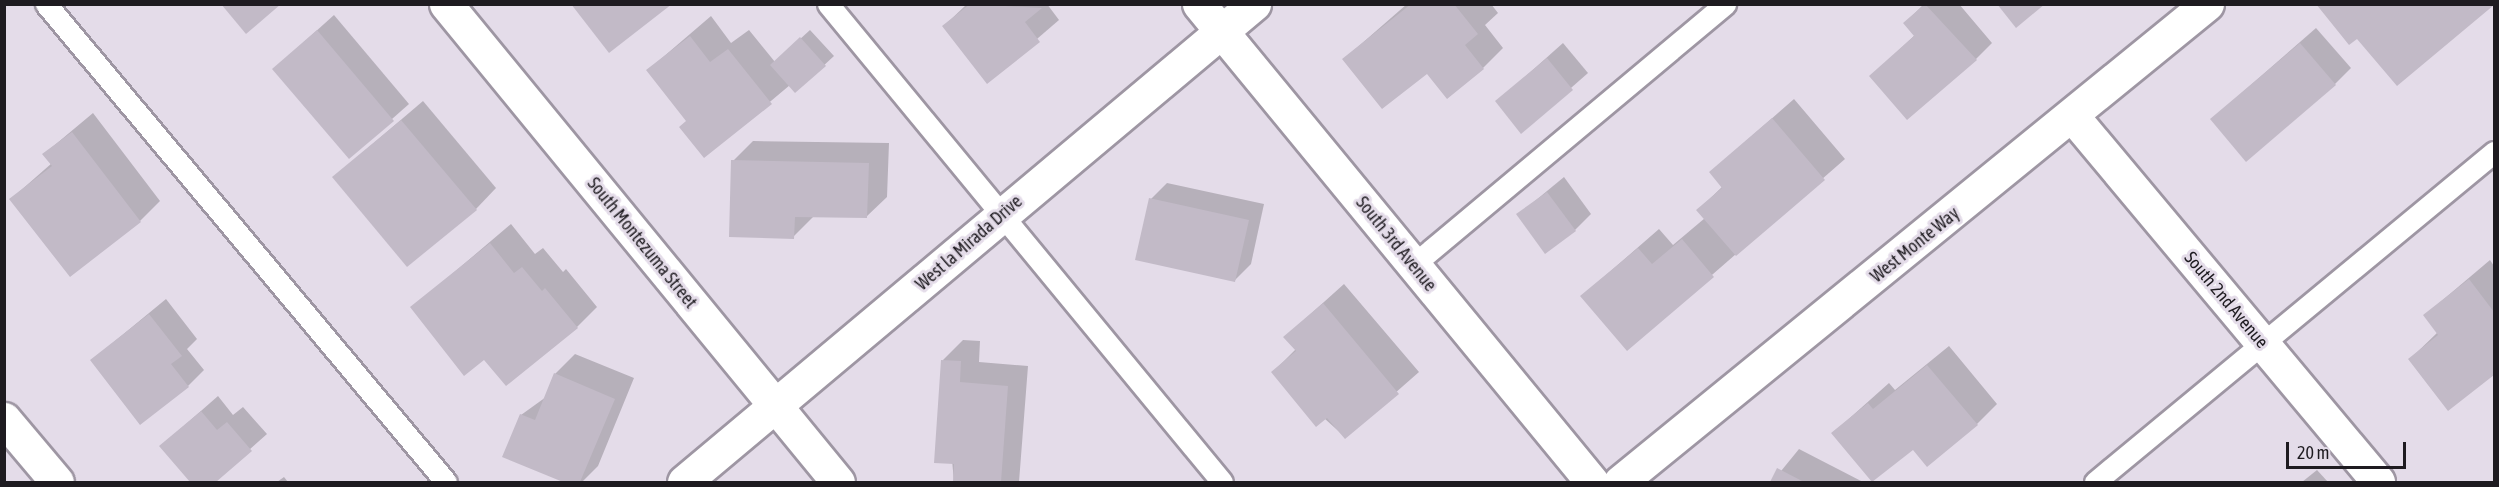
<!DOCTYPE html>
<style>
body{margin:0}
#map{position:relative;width:2499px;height:487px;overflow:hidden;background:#e4dce9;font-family:"Asap Condensed",sans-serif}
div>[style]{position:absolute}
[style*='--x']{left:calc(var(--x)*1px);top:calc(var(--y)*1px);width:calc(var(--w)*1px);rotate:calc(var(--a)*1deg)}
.shadow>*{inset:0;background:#0003}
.building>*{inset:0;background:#c2bac7}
.roads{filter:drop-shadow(2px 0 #9e96a3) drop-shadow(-2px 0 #9e96a3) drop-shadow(0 2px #9e96a3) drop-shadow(0 -2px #9e96a3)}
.service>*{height:21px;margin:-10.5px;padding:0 10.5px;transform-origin:10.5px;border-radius:10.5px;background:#fff}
.minor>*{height:33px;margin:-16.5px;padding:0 16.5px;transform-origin:16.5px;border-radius:16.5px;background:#fff}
span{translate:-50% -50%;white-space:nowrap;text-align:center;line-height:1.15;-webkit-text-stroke:6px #e4dce9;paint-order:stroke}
.street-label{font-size:18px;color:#1e1b20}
.frame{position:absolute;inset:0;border:6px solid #1e1b20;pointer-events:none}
.scale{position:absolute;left:2286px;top:442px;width:120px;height:27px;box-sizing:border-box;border:3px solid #1e1b20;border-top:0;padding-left:8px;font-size:18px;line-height:21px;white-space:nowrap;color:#1e1b20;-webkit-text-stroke:4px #e4dce9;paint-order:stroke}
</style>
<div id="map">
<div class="shadow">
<div style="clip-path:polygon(967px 4px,1047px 4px,1059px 20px,988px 81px,944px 26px)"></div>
<div style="clip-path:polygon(1407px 4px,1491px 4px,1498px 13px,1485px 25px,1503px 48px,1483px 68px,1427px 72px,1344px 59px)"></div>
<div style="clip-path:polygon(1924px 4px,1959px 4px,1992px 43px,1976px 59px,1871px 76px,1915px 35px,1905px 23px)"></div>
<div style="clip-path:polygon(334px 15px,409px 104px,349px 157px,274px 69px)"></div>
<div style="clip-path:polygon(711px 16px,731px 43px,749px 30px,775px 62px,810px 30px,834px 56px,796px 91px,790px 85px,705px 156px,688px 120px,648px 70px)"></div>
<div style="clip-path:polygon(2316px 28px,2351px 68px,2335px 84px,2212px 119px)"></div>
<div style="clip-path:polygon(1563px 43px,1588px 73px,1522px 131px,1497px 102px)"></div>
<div style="clip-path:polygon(1794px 99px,1845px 159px,1627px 349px,1582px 296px,1659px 229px,1673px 245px,1705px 218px,1698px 210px,1723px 186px,1711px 172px)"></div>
<div style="clip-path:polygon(423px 101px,496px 188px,476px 209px,334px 177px)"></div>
<div style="clip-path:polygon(93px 113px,160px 201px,140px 221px,11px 199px,52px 163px,44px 154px)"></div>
<div style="clip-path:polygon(753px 141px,889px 143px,887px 197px,866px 217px,814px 216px,793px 237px,733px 161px)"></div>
<div style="clip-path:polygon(1564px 177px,1591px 214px,1575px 230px,1518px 215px)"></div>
<div style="clip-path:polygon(1167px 183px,1264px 204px,1251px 264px,1235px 280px,1151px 199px)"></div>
<div style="clip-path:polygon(511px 224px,535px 254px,543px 248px,563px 272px,566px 269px,597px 307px,577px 327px,412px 308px)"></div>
<div style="clip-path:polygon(2490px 260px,2494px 266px,2494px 373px,2448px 409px,2410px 359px,2438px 332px,2425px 315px)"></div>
<div style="clip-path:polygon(1344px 284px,1419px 372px,1345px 437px,1273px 372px,1296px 349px,1285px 337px)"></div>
<div style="clip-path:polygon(166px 299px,197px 339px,187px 349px,204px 370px,188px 386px,92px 360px)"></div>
<div style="clip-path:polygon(963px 340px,980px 341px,979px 362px,1028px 366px,1019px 482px,954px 482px,943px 360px)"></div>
<div style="clip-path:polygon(1949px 346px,1997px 404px,1977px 424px,1913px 448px,1833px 433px,1889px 383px,1895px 390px)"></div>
<div style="clip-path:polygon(575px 354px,634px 378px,598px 466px,582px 482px,567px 482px,504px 456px,521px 415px,546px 397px,555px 374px)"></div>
<div style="clip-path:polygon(218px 396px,233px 415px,243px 407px,267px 434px,213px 482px,192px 482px,161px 446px)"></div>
<div style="clip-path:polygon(1799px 449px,1863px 482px,1772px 482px)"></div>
<div style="clip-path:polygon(2317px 470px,2328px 482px,2302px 482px)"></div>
<div style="clip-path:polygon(284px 477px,288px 482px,277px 482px)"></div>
</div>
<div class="building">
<div style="clip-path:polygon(221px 4px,281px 4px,246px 34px)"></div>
<div style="clip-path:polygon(571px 4px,672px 4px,609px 53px)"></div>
<div style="clip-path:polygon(970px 4px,1042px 8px,1025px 22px,1040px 42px,987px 84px,942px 26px)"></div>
<div style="clip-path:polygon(1411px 4px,1454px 4px,1478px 34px,1465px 45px,1484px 69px,1447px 99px,1427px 74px,1382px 109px,1342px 59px)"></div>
<div style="clip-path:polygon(1925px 4px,1977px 60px,1907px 120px,1869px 76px,1914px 36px,1903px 23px)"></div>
<div style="clip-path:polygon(1997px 4px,2045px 4px,2016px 28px)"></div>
<div style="clip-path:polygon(2316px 4px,2494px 4px,2494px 5px,2397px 86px,2357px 39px,2349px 45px)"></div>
<div style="clip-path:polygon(317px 30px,394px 121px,349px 159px,272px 69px)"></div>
<div style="clip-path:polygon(690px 36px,710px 62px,728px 49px,772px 104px,704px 158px,679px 127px,686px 121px,646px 70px)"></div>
<div style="clip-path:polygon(800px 37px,826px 66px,795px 93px,770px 65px)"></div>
<div style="clip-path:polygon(2300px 43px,2336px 85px,2246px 162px,2210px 119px)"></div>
<div style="clip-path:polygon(1547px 58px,1573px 90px,1521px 134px,1495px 101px)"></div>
<div style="clip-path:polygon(1772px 118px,1825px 180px,1736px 256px,1696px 210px,1722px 188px,1709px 172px)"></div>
<div style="clip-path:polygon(401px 120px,477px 210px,407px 267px,332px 177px)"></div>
<div style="clip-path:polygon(72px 132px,141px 222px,70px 277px,9px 199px,52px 166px,42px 154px)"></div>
<div style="clip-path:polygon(731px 160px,869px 163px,867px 218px,795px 217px,794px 239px,729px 237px)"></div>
<div style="clip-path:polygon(1547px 192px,1576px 231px,1545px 254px,1516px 214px)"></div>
<div style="clip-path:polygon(1149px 198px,1249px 220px,1235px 282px,1135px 260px)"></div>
<div style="clip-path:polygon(1682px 239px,1714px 277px,1627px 351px,1580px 296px,1638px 248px,1652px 264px)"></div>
<div style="clip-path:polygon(490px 243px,514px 273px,522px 267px,542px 291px,545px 288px,578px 328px,506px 386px,484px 360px,464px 376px,410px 307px)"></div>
<div style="clip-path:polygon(2469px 279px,2494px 312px,2494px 375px,2448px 411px,2408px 359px,2438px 335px,2423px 315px)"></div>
<div style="clip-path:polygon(1323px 303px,1399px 394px,1345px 439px,1327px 418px,1316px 427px,1271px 372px,1296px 351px,1283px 337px)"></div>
<div style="clip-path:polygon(149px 314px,182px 356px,171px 364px,189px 387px,140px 425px,90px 360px)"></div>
<div style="clip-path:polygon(941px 360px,961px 361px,960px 382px,1008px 386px,1001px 482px,953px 482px,954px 464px,934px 463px)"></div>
<div style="clip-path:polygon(1927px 365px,1978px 425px,1927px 467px,1913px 450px,1872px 482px,1831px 433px,1868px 403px,1873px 409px)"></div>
<div style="clip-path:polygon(554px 373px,615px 399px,580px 482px,563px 482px,502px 457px,520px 414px,535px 420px)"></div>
<div style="clip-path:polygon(201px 411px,217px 430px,227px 422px,252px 451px,216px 482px,190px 482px,159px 446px)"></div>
<div style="clip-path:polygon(1777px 468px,1804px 482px,1770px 482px)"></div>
</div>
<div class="roads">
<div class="service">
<div style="--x:46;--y:4;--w:623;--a:50.08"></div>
<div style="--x:828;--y:4;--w:619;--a:50.5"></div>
<div style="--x:1413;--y:265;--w:407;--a:-39.9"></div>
<div style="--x:2095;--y:482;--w:518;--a:-39.59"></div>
</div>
<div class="minor">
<div style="--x:446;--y:4;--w:618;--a:50.65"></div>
<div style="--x:1199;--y:4;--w:619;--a:50.57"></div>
<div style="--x:2074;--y:118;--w:474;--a:50.1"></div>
<div style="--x:4;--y:419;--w:82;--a:49.9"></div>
<div style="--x:684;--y:482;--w:744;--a:-39.98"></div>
<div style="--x:1620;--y:482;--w:757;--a:-39.16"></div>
</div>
</div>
<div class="street-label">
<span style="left:642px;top:243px;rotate:51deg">South Montezuma Street</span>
<span style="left:969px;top:243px;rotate:-41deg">West la Mirada Drive</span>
<span style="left:1396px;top:244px;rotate:51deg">South 3rd Avenue</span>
<span style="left:1915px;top:245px;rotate:-39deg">West Monte Way</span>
<span style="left:2226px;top:300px;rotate:50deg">South 2nd Avenue</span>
</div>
<div class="frame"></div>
<div class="scale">20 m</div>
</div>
